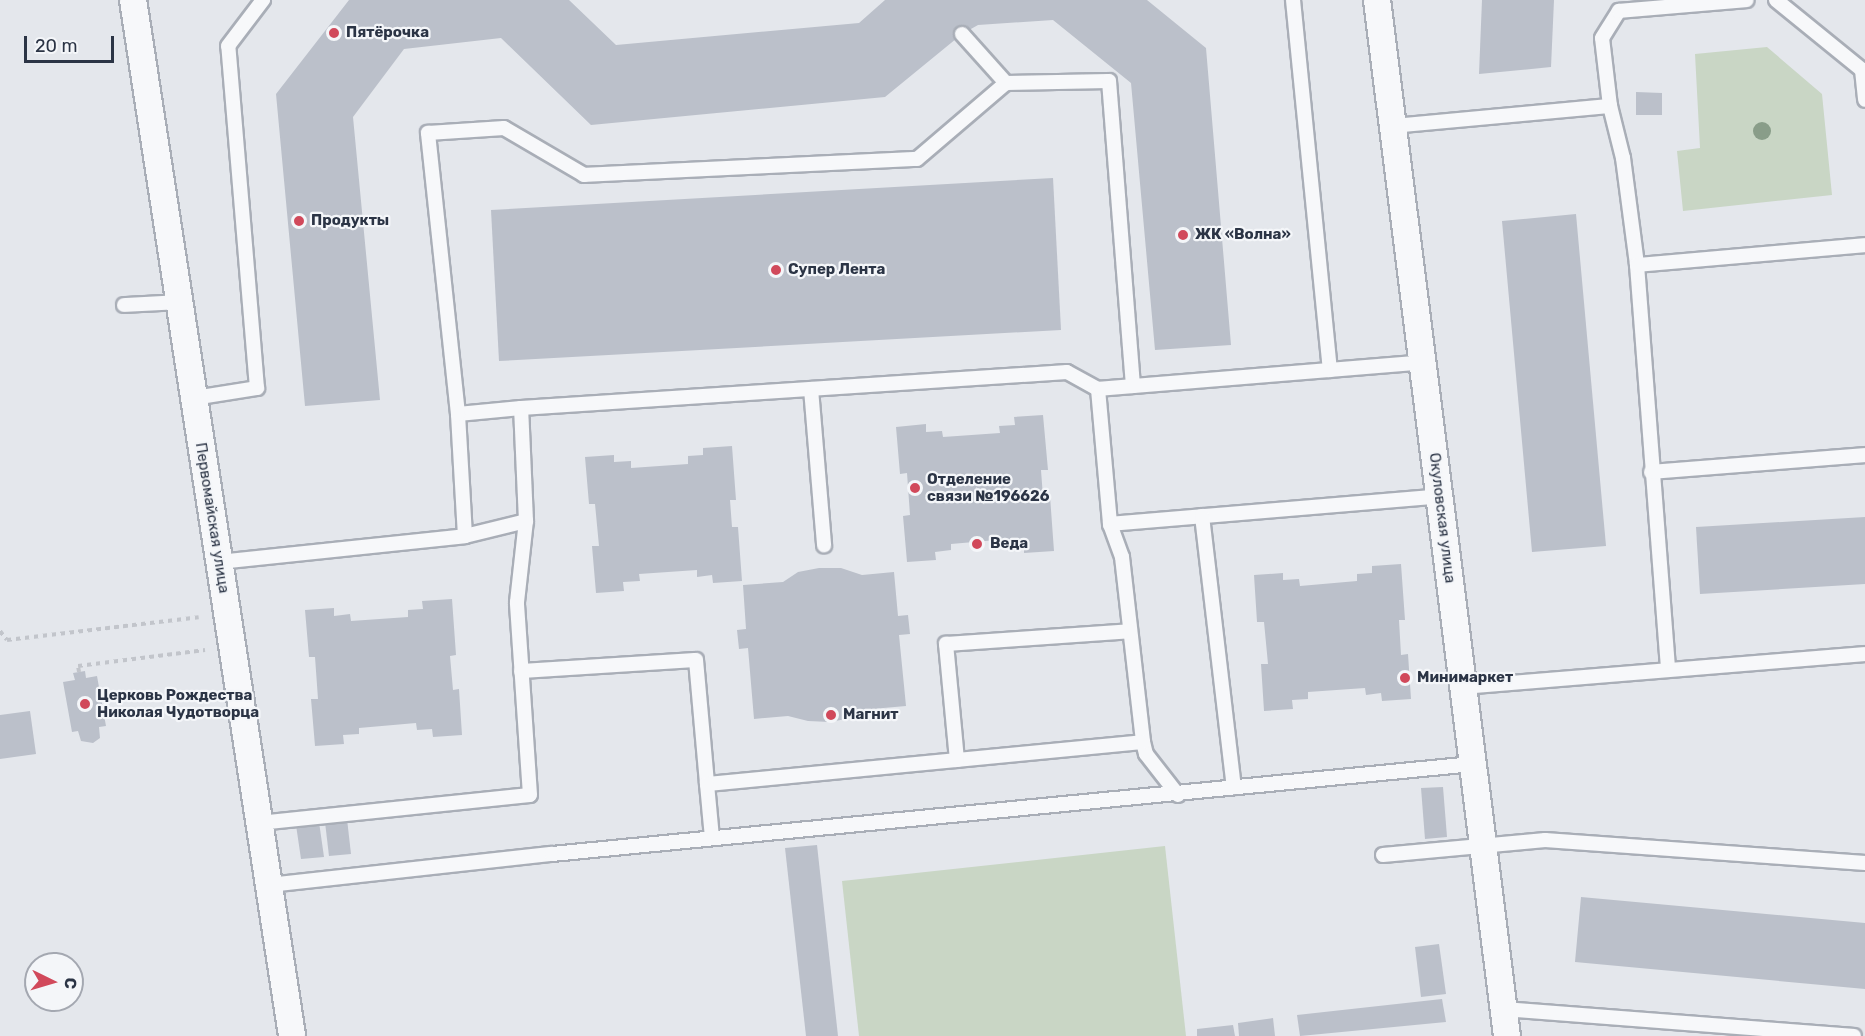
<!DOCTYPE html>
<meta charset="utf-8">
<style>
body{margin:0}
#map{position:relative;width:1865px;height:1036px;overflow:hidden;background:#e4e7ec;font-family:Rubik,sans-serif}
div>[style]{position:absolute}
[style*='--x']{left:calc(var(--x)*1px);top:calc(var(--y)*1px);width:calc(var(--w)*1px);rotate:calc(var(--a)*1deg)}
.green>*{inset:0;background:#c9d6c5}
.building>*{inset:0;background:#bbc0ca}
.path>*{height:4px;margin-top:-2px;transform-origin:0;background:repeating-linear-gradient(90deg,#c2c5cb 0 4.5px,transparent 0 9px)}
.roads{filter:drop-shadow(2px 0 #a9aeb7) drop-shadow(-2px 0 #a9aeb7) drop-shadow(0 2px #a9aeb7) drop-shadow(0 -2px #a9aeb7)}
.service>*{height:14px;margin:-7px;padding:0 7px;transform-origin:7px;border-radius:7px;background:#f7f8fa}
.minor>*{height:26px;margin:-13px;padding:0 13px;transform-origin:13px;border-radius:13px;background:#f7f8fa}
.trees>*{width:18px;height:18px;margin:-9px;border-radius:50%;background:#899d89}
.dots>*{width:16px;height:16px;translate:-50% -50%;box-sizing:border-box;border:3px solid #f4f6f9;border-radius:50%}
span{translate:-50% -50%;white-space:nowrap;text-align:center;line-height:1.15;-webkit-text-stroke:4.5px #f4f6f9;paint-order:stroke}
.poi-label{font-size:15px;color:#2b3445;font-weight:700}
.left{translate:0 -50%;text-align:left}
.street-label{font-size:15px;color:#2b3445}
.north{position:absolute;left:24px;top:952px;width:60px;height:60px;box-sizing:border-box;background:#f4f6f9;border:2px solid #a4a8b1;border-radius:50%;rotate:95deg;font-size:16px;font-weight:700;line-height:24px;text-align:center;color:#2b3445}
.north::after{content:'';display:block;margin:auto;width:21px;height:27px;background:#d1495b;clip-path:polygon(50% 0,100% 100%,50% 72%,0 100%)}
.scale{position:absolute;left:24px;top:36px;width:90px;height:27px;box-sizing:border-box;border:3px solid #2b3445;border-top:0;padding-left:8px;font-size:18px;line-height:21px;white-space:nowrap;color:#2b3445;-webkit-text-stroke:4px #f4f6f9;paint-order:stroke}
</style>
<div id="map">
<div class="green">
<div style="clip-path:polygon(1767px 47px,1822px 94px,1832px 195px,1683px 211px,1677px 151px,1700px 148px,1695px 54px)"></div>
<div style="clip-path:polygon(1165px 846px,1186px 1036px,859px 1036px,842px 881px)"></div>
</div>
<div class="building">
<div style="clip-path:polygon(349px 0,569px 0,616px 45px,859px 23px,885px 0,1147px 0,1206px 48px,1231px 345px,1155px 350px,1131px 83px,1053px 20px,978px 25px,962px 34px,885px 97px,591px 125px,501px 38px,404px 49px,353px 117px,380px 400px,305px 406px,276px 94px)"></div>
<div style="clip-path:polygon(1482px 0,1554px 0,1551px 67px,1479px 74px)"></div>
<div style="clip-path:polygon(1636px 92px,1662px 93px,1662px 115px,1636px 115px)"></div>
<div style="clip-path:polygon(1053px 178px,1061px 330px,499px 361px,491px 210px)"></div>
<div style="clip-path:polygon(1576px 214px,1606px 546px,1532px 552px,1502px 221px)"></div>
<div style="clip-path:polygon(1043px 415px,1048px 470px,1041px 470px,1043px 497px,1050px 496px,1054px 551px,1024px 553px,1024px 545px,1008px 546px,1008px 539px,951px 544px,951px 550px,935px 552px,936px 560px,907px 562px,903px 516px,910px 515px,907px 473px,900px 474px,896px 427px,926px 424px,926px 432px,942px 431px,943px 437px,1000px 433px,999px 426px,1015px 425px,1014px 417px)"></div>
<div style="clip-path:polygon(732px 446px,736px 500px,730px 500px,732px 527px,738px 527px,742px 581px,713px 583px,712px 575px,697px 577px,697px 570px,639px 574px,640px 581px,623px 582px,624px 591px,596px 593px,592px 546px,599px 546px,595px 504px,589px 504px,585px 457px,614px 455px,614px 462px,631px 461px,631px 468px,688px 464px,688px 456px,703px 455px,703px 448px)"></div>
<div style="clip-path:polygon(1865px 517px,1865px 584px,1700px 594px,1696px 527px)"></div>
<div style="clip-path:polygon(1401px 564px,1405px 620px,1399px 620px,1401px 655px,1408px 654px,1411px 699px,1382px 701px,1381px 693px,1366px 695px,1365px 688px,1308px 692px,1308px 699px,1292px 700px,1293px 709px,1264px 711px,1261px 664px,1268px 664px,1264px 622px,1257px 622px,1254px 575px,1283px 573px,1283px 580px,1299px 579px,1300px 586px,1357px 581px,1357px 574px,1372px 573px,1372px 566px)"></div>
<div style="clip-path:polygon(819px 568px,841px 568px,862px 575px,894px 572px,898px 616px,908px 615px,910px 634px,899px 635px,906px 706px,872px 709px,851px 718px,830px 722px,808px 721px,788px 716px,754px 719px,748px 648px,739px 649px,737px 630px,746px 629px,743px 585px,783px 582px,798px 572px)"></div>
<div style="clip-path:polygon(452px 599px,456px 655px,450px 656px,453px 690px,459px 689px,462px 735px,433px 737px,432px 729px,417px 730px,416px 723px,359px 728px,359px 734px,343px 735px,344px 744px,315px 746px,311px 699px,318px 699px,315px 657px,309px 657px,305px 610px,334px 608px,334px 616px,350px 614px,351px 621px,408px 617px,408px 610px,423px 609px,422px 601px)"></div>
<div style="clip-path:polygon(85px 671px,86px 678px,97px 676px,106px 726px,99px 727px,100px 738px,93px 743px,81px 741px,78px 731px,72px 732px,63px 682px,75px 680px,73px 673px)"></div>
<div style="clip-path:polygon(30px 711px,36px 754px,0 759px,0 715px)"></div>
<div style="clip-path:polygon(1443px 787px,1447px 837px,1425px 839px,1421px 788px)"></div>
<div style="clip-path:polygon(347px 819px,351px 854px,329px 856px,325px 822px)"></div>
<div style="clip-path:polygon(319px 822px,324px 857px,301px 859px,296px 825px)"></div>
<div style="clip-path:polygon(817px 845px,838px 1036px,806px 1036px,785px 848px)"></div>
<div style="clip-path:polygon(1581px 897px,1865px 923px,1865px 989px,1575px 962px)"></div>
<div style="clip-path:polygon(1439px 944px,1446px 994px,1421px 997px,1415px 947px)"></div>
<div style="clip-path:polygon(1442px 999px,1446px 1022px,1300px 1036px,1297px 1015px)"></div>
<div style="clip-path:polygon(1273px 1018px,1275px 1036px,1239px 1036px,1238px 1023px)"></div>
<div style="clip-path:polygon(1233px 1025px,1235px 1036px,1197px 1036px,1197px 1029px)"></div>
</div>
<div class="path">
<div style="--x:0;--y:631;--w:11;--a:52"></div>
<div style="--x:7;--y:640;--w:193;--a:-6.8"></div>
<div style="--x:79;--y:672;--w:6;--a:-99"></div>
<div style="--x:78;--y:666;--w:128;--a:-7.2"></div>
</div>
<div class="roads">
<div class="service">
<div style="--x:1293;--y:0;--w:372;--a:84.3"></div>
<div style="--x:1776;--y:0;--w:111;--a:39.1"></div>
<div style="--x:962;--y:34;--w:66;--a:48.1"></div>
<div style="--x:1865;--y:70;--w:3;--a:180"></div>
<div style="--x:1862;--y:70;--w:30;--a:84"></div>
<div style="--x:1610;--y:106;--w:54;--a:76"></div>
<div style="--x:1623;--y:158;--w:108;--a:82.5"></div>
<div style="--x:1637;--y:265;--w:404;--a:85.6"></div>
<div style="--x:1393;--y:126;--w:218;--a:-5.3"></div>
<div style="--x:1610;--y:106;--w:68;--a:-96.7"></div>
<div style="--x:1602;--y:38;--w:32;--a:-58"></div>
<div style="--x:1619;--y:11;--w:128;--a:-4.9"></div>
<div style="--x:1637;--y:265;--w:229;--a:-5"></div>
<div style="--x:124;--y:305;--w:55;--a:-3.1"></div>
<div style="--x:811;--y:389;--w:157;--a:85.2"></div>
<div style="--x:1098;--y:389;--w:136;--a:84.9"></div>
<div style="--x:1110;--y:524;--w:331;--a:-4.8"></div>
<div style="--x:194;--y:398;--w:64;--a:-9"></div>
<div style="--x:257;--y:388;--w:343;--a:-94.8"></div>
<div style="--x:228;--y:46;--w:58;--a:-52.7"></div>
<div style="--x:458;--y:414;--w:63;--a:-5.4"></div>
<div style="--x:1651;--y:472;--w:215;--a:-4.5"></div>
<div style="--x:1202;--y:516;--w:273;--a:83.3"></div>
<div style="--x:1110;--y:524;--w:35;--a:70"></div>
<div style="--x:1122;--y:557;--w:186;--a:83.5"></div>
<div style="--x:1143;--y:742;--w:12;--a:76"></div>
<div style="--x:1146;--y:754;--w:52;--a:52"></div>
<div style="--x:465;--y:536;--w:122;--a:-93.3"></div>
<div style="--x:458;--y:414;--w:283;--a:-96.1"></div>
<div style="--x:428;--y:133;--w:76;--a:-3.8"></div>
<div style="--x:504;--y:128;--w:93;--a:30.4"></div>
<div style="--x:584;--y:175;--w:333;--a:-2.8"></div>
<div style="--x:917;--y:159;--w:117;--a:-40.5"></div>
<div style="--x:1006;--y:83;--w:103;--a:-1.1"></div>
<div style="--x:1109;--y:81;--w:306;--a:85.5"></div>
<div style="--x:219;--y:562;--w:247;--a:-6"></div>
<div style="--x:465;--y:536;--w:63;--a:-13.8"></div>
<div style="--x:526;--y:521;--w:113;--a:-92.5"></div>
<div style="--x:521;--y:408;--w:547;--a:-3.77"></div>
<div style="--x:1067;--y:372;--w:35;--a:29"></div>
<div style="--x:1098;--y:389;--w:326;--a:-4.7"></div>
<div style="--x:521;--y:671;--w:175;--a:-3.6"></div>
<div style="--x:696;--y:660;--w:124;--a:84.9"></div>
<div style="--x:707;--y:784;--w:438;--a:-5.5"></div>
<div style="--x:1463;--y:687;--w:403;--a:-4.7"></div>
<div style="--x:957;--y:760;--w:117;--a:-95.4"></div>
<div style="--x:946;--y:644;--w:184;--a:-4"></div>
<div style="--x:707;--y:784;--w:54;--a:84.7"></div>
<div style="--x:259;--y:823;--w:272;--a:-5.9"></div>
<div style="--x:530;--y:795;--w:193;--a:-93.9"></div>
<div style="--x:517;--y:602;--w:81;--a:-83.7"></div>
<div style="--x:1383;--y:855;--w:163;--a:-5.3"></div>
<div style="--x:1545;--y:840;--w:321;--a:4.1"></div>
<div style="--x:269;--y:885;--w:285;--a:-6.3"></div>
<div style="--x:552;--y:854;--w:925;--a:-5.58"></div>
<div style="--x:1504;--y:1009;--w:351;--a:4.4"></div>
</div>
<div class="minor">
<div style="--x:133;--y:0;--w:1048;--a:81.27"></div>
<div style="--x:1377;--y:0;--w:1044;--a:82.85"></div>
</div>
</div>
<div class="trees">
<div style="left:1762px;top:131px"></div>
</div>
<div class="dots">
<div style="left:334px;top:33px;background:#d1495b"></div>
<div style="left:299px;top:221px;background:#d1495b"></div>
<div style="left:1183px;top:235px;background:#d1495b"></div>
<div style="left:776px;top:270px;background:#d1495b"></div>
<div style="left:915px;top:488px;background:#d1495b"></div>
<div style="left:977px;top:544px;background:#d1495b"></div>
<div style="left:1405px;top:678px;background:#d1495b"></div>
<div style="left:85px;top:704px;background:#d1495b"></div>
<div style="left:831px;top:715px;background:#d1495b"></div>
</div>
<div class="poi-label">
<span class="left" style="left:346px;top:33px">Пятёрочка</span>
<span class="left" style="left:311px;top:221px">Продукты</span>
<span class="left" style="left:1195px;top:235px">ЖК «Волна»</span>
<span class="left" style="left:788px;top:270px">Супер Лента</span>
<span class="left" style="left:927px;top:488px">Отделение<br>связи №196626</span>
<span class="left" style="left:990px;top:544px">Веда</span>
<span class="left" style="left:1417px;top:678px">Минимаркет</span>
<span class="left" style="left:97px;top:704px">Церковь Рождества<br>Николая Чудотворца</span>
<span class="left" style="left:843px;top:715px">Магнит</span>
</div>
<div class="street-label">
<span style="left:212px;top:518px;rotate:81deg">Первомайская улица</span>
<span style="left:1442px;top:518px;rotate:83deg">Окуловская улица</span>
</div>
<div class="north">С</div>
<div class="scale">20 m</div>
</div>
